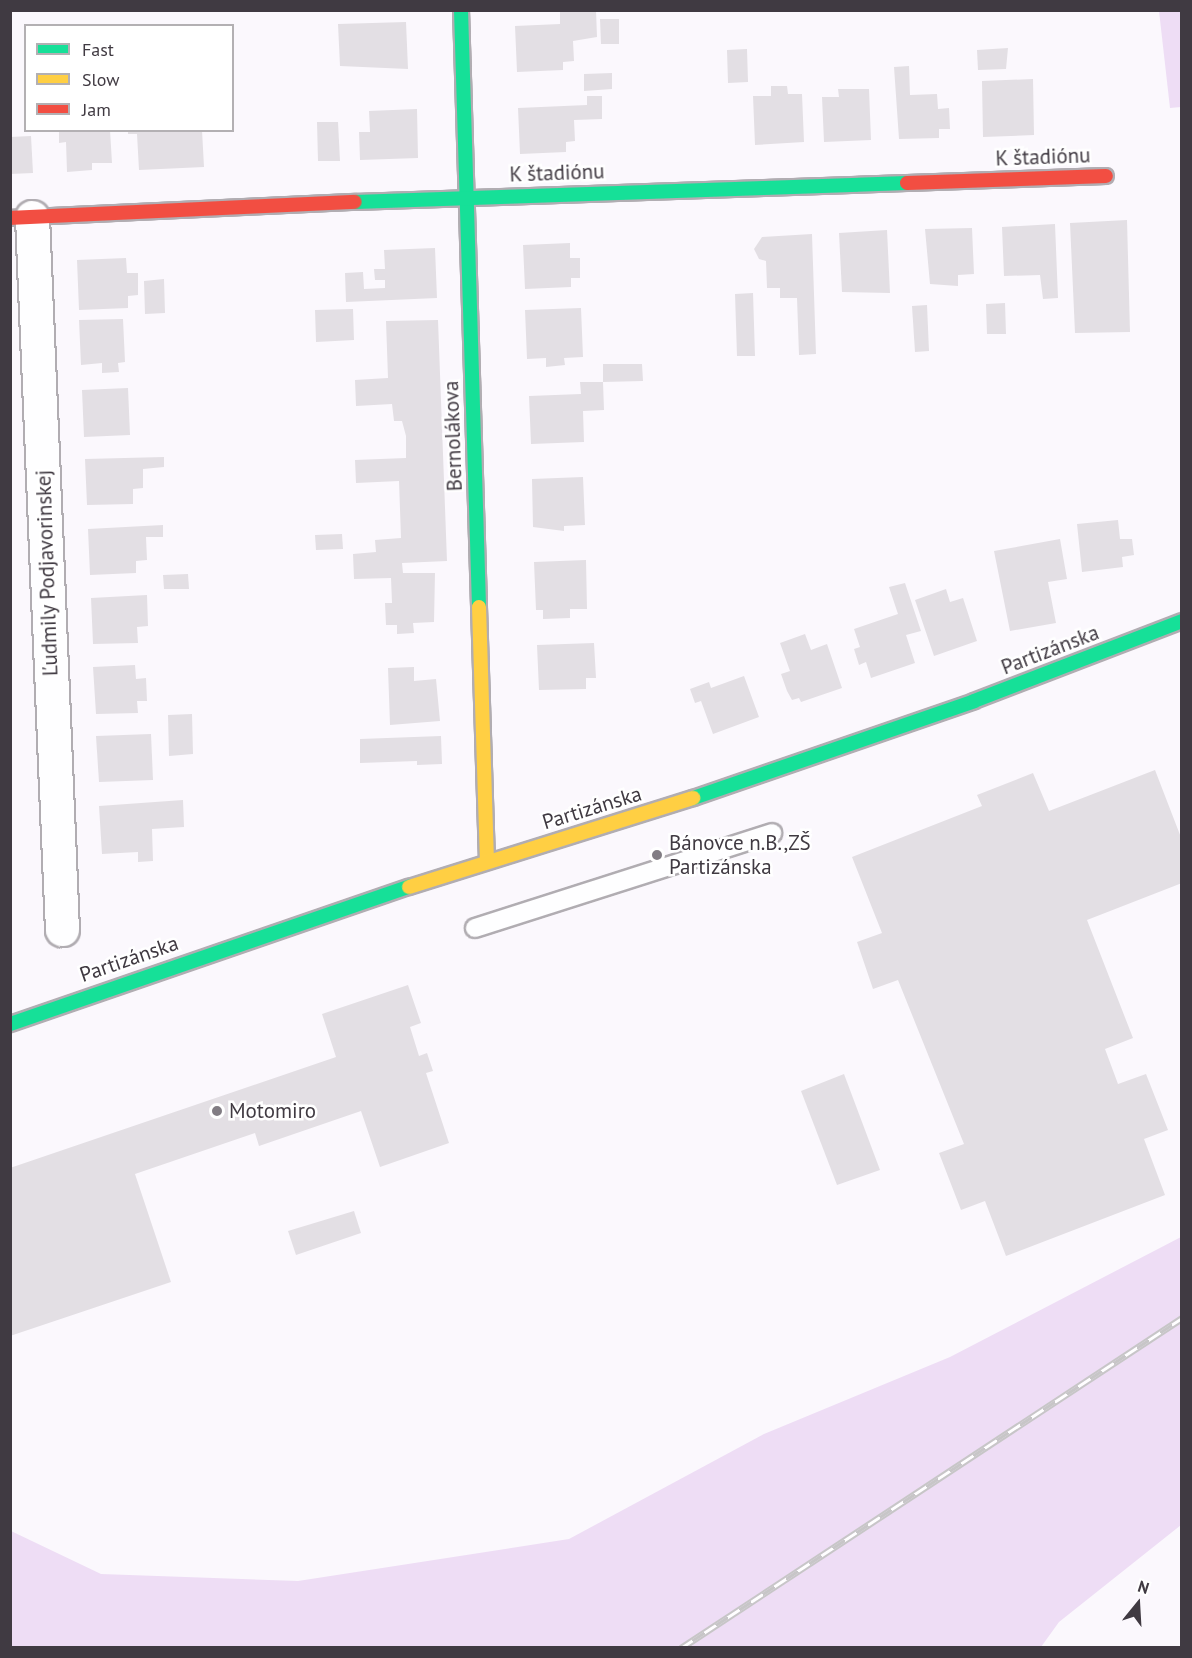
<!DOCTYPE html>
<meta charset="utf-8">
<style>
body{margin:0}
#map{position:relative;width:1192px;height:1658px;overflow:hidden;background:#fbf8fd;font-family:"PT Sans",sans-serif}
div>[style]{position:absolute}
[style*='--x']{left:calc(var(--x)*1px);top:calc(var(--y)*1px);width:calc(var(--w)*1px);rotate:calc(var(--a)*1deg)}
.green>*{inset:0;background:#eeddf5}
.building>*{inset:0;background:#e3dfe4}
.roads{filter:drop-shadow(2px 0 #b1adb2) drop-shadow(-2px 0 #b1adb2) drop-shadow(0 2px #b1adb2) drop-shadow(0 -2px #b1adb2)}
.lane>*{height:18px;margin:-9px;padding:0 9px;transform-origin:9px;border-radius:9px;background:#fefeff}
.street>*{height:33px;margin:-16.5px;padding:0 16.5px;transform-origin:16.5px;border-radius:16.5px;background:#fefeff}
.fast>*{height:14px;margin:-7px;padding:0 7px;transform-origin:7px;border-radius:7px;background:#16e098}
.slow>*{height:14px;margin:-7px;padding:0 7px;transform-origin:7px;border-radius:7px;background:#ffcf43}
.jam>*{height:14px;margin:-7px;padding:0 7px;transform-origin:7px;border-radius:7px;background:#f24e42}
.rail>*{height:7px;margin-top:-3.5px;transform-origin:0;background:repeating-linear-gradient(90deg,#fff 0 14px,#c7c6c7 0 28px);box-sizing:border-box;border-block:2px solid #c7c6c7}
.dots>*{width:16px;height:16px;translate:-50% -50%;box-sizing:border-box;border:3px solid #fff;border-radius:50%}
span{translate:-50% -50%;white-space:nowrap;text-align:center;line-height:1.15;-webkit-text-stroke:5px #fff;paint-order:stroke}
.street-label{font-size:21px;color:#403a42}
.poi-label{font-size:21px;color:#403a42}
.left{translate:0 -50%;text-align:left}
.frame{position:absolute;inset:0;border:12px solid #403a42;pointer-events:none}
.legend{position:absolute;left:24px;top:24px;width:210px;height:108px;box-sizing:border-box;background:#fff;border:2px solid #b3b0b3;margin:0;padding:8px 10px;list-style:none;font-size:18px;color:#403a42}
.legend li{display:flex;align-items:center;gap:12px;height:30px}
.legend b{width:30px;border:2px solid #b3b0b3}
.north{position:absolute;left:1108px;top:1574px;width:60px;height:60px;-webkit-text-stroke:4px #fff;paint-order:stroke;rotate:18deg;font-size:16px;font-weight:700;line-height:24px;text-align:center;color:#403a42}
.north::after{content:'';display:block;margin:auto;width:21px;height:27px;background:#403a42;clip-path:polygon(50% 0,100% 100%,50% 72%,0 100%)}
</style>
<div id="map">
<div class="green">
<div style="clip-path:polygon(1159px 11px,1181px 11px,1181px 107px,1170px 108px)"></div>
<div style="clip-path:polygon(1181px 1237px,1181px 1525px,1059px 1622px,1041px 1647px,11px 1647px,11px 1531px,101px 1574px,298px 1581px,569px 1539px,764px 1434px,950px 1357px)"></div>
</div>
<div class="building">
<div style="clip-path:polygon(596px 10px,597px 37px,573px 41px,574px 61px,563px 62px,563px 70px,517px 72px,515px 26px,560px 24px,560px 11px)"></div>
<div style="clip-path:polygon(600px 19px,619px 19px,619px 44px,601px 44px)"></div>
<div style="clip-path:polygon(406px 22px,408px 69px,340px 66px,338px 24px)"></div>
<div style="clip-path:polygon(1008px 48px,1006px 69px,978px 70px,977px 50px)"></div>
<div style="clip-path:polygon(747px 49px,748px 82px,728px 83px,727px 50px)"></div>
<div style="clip-path:polygon(909px 66px,910px 95px,937px 94px,938px 109px,949px 108px,950px 129px,939px 129px,939px 138px,899px 139px,894px 67px)"></div>
<div style="clip-path:polygon(612px 73px,612px 89px,584px 91px,584px 74px)"></div>
<div style="clip-path:polygon(1033px 79px,1034px 135px,983px 137px,982px 81px)"></div>
<div style="clip-path:polygon(771px 86px,787px 86px,788px 94px,802px 94px,804px 142px,755px 145px,753px 96px,771px 96px)"></div>
<div style="clip-path:polygon(838px 89px,869px 89px,871px 140px,824px 142px,822px 97px,839px 97px)"></div>
<div style="clip-path:polygon(587px 96px,602px 96px,602px 119px,574px 120px,575px 141px,566px 142px,566px 152px,520px 154px,518px 108px,587px 105px)"></div>
<div style="clip-path:polygon(417px 109px,418px 158px,360px 160px,359px 132px,370px 132px,369px 111px)"></div>
<div style="clip-path:polygon(317px 122px,338px 122px,340px 161px,318px 161px)"></div>
<div style="clip-path:polygon(59px 130px,110px 130px,112px 163px,92px 163px,92px 170px,67px 172px,66px 142px,59px 143px)"></div>
<div style="clip-path:polygon(128px 130px,202px 130px,204px 167px,139px 170px,137px 134px,128px 134px)"></div>
<div style="clip-path:polygon(31px 136px,33px 173px,10px 174px,10px 137px)"></div>
<div style="clip-path:polygon(1127px 220px,1130px 332px,1075px 333px,1070px 223px)"></div>
<div style="clip-path:polygon(1055px 224px,1058px 298px,1043px 299px,1040px 275px,1004px 276px,1002px 227px)"></div>
<div style="clip-path:polygon(972px 228px,974px 274px,958px 275px,958px 286px,930px 284px,925px 229px)"></div>
<div style="clip-path:polygon(887px 230px,890px 293px,842px 292px,839px 233px)"></div>
<div style="clip-path:polygon(812px 234px,816px 354px,799px 355px,797px 298px,780px 298px,780px 288px,767px 288px,766px 261px,759px 259px,754px 249px,762px 237px)"></div>
<div style="clip-path:polygon(570px 243px,570px 258px,580px 258px,580px 278px,571px 278px,571px 287px,525px 289px,523px 245px)"></div>
<div style="clip-path:polygon(435px 248px,437px 298px,346px 302px,345px 273px,363px 272px,364px 289px,385px 288px,385px 280px,375px 280px,374px 269px,385px 269px,384px 250px)"></div>
<div style="clip-path:polygon(126px 258px,127px 273px,138px 273px,138px 295px,128px 296px,128px 308px,79px 310px,77px 260px)"></div>
<div style="clip-path:polygon(164px 279px,165px 313px,145px 314px,144px 281px)"></div>
<div style="clip-path:polygon(753px 293px,755px 356px,737px 356px,735px 294px)"></div>
<div style="clip-path:polygon(1005px 303px,1006px 334px,987px 334px,986px 304px)"></div>
<div style="clip-path:polygon(927px 305px,929px 351px,915px 352px,912px 306px)"></div>
<div style="clip-path:polygon(581px 308px,583px 357px,564px 358px,565px 365px,546px 367px,546px 358px,527px 359px,525px 310px)"></div>
<div style="clip-path:polygon(353px 309px,354px 340px,316px 342px,315px 310px)"></div>
<div style="clip-path:polygon(123px 319px,125px 362px,118px 363px,119px 372px,102px 373px,102px 363px,81px 365px,79px 320px)"></div>
<div style="clip-path:polygon(438px 320px,447px 561px,402px 563px,403px 573px,435px 573px,434px 622px,413px 623px,414px 633px,397px 634px,397px 625px,386px 625px,385px 603px,392px 603px,391px 578px,354px 579px,353px 554px,376px 552px,375px 540px,401px 538px,399px 481px,356px 483px,355px 460px,406px 458px,406px 436px,402px 421px,394px 421px,392px 404px,356px 406px,355px 380px,388px 378px,386px 321px)"></div>
<div style="clip-path:polygon(603px 364px,642px 364px,643px 381px,603px 382px,604px 410px,583px 411px,584px 442px,531px 444px,529px 396px,581px 394px,580px 382px,603px 382px)"></div>
<div style="clip-path:polygon(128px 388px,130px 435px,84px 437px,82px 390px)"></div>
<div style="clip-path:polygon(164px 457px,164px 467px,143px 469px,143px 488px,133px 489px,133px 504px,87px 505px,85px 459px)"></div>
<div style="clip-path:polygon(583px 477px,585px 525px,564px 526px,564px 531px,533px 527px,532px 479px)"></div>
<div style="clip-path:polygon(1118px 520px,1120px 539px,1132px 539px,1134px 555px,1122px 557px,1123px 567px,1082px 572px,1077px 524px)"></div>
<div style="clip-path:polygon(163px 525px,163px 537px,146px 537px,147px 560px,136px 561px,136px 573px,90px 575px,88px 529px)"></div>
<div style="clip-path:polygon(342px 534px,343px 549px,316px 550px,315px 535px)"></div>
<div style="clip-path:polygon(1060px 539px,1067px 579px,1048px 582px,1056px 623px,1010px 631px,994px 551px)"></div>
<div style="clip-path:polygon(586px 560px,587px 609px,570px 609px,570px 618px,543px 619px,543px 610px,536px 610px,534px 562px)"></div>
<div style="clip-path:polygon(188px 574px,189px 589px,164px 589px,163px 575px)"></div>
<div style="clip-path:polygon(905px 583px,921px 631px,906px 635px,915px 663px,871px 678px,866px 662px,859px 665px,854px 649px,860px 647px,854px 629px,898px 614px,889px 587px)"></div>
<div style="clip-path:polygon(946px 589px,950px 602px,963px 598px,977px 641px,934px 656px,915px 600px)"></div>
<div style="clip-path:polygon(147px 595px,148px 626px,137px 627px,138px 643px,93px 644px,91px 598px)"></div>
<div style="clip-path:polygon(805px 634px,811px 650px,827px 644px,842px 688px,801px 702px,799px 698px,792px 700px,787px 691px,781px 674px,790px 671px,780px 643px)"></div>
<div style="clip-path:polygon(594px 643px,596px 678px,586px 678px,586px 689px,539px 690px,537px 645px)"></div>
<div style="clip-path:polygon(135px 665px,136px 679px,146px 678px,147px 701px,137px 701px,138px 713px,96px 714px,93px 667px)"></div>
<div style="clip-path:polygon(414px 667px,414px 681px,436px 679px,440px 721px,390px 725px,388px 668px)"></div>
<div style="clip-path:polygon(744px 676px,759px 717px,713px 734px,701px 701px,695px 703px,690px 689px,709px 682px,711px 688px)"></div>
<div style="clip-path:polygon(192px 714px,193px 754px,169px 756px,168px 715px)"></div>
<div style="clip-path:polygon(151px 734px,153px 780px,99px 782px,96px 736px)"></div>
<div style="clip-path:polygon(441px 736px,442px 764px,417px 765px,417px 761px,360px 763px,360px 739px)"></div>
<div style="clip-path:polygon(1155px 770px,1182px 840px,1182px 883px,1087px 920px,1133px 1038px,1105px 1049px,1118px 1084px,1146px 1074px,1168px 1130px,1144px 1139px,1165px 1195px,1006px 1256px,985px 1201px,961px 1210px,939px 1153px,964px 1144px,898px 980px,873px 989px,857px 942px,882px 933px,852px 857px,982px 806px,977px 795px,1033px 773px,1049px 811px)"></div>
<div style="clip-path:polygon(183px 800px,184px 827px,152px 829px,153px 861px,138px 862px,138px 852px,102px 854px,99px 806px)"></div>
<div style="clip-path:polygon(408px 985px,421px 1023px,410px 1027px,419px 1056px,427px 1053px,433px 1071px,426px 1073px,449px 1143px,380px 1167px,361px 1111px,259px 1146px,255px 1133px,135px 1174px,171px 1282px,10px 1336px,10px 1168px,336px 1057px,322px 1014px)"></div>
<div style="clip-path:polygon(844px 1074px,880px 1170px,837px 1185px,801px 1091px)"></div>
<div style="clip-path:polygon(354px 1211px,361px 1233px,296px 1255px,288px 1231px)"></div>
</div>
<div class="roads">
<div class="lane">
<div style="--x:475;--y:928;--w:312;--a:-17.7"></div>
</div>
<div class="street">
<div style="--x:32;--y:217;--w:713;--a:87.59"></div>
</div>
<div class="fast">
<div style="--x:461;--y:10;--w:597;--a:88.27"></div>
<div style="--x:355;--y:202;--w:552;--a:-1.97"></div>
<div style="--x:693;--y:798;--w:297;--a:-19"></div>
<div style="--x:974;--y:701;--w:223;--a:-21"></div>
<div style="--x:10;--y:1024;--w:422;--a:-19"></div>
</div>
<div class="slow">
<div style="--x:479;--y:607;--w:254;--a:88.2"></div>
<div style="--x:409;--y:887;--w:298;--a:-17.4"></div>
</div>
<div class="jam">
<div style="--x:907;--y:183;--w:199;--a:-2"></div>
<div style="--x:10;--y:218;--w:345;--a:-2.7"></div>
</div>
</div>
<div class="rail">
<div style="--x:681;--y:1648;--w:600;--a:-33.37"></div>
</div>
<div class="dots">
<div style="left:657px;top:855px;background:#817c83"></div>
<div style="left:217px;top:1111px;background:#817c83"></div>
</div>
<div class="street-label">
<span style="left:1043px;top:157px;rotate:-2deg">K štadiónu</span>
<span style="left:557px;top:173px;rotate:-2deg">K štadiónu</span>
<span style="left:453px;top:436px;rotate:-92deg">Bernolákova</span>
<span style="left:47px;top:573px;rotate:-92deg">Ľudmily Podjavorinskej</span>
<span style="left:1050px;top:650px;rotate:-21deg">Partizánska</span>
<span style="left:592px;top:808px;rotate:-17deg">Partizánska</span>
<span style="left:129px;top:959px;rotate:-19deg">Partizánska</span>
</div>
<div class="poi-label">
<span class="left" style="left:669px;top:855px">Bánovce n.B.,ZŠ<br>Partizánska</span>
<span class="left" style="left:229px;top:1111px">Motomiro</span>
</div>
<div class="frame"></div>
<ul class="legend">
<li><b style="height:8px;background:#16e098"></b>Fast</li>
<li><b style="height:8px;background:#ffcf43"></b>Slow</li>
<li><b style="height:8px;background:#f24e42"></b>Jam</li>
</ul>
<div class="north">N</div>
</div>
